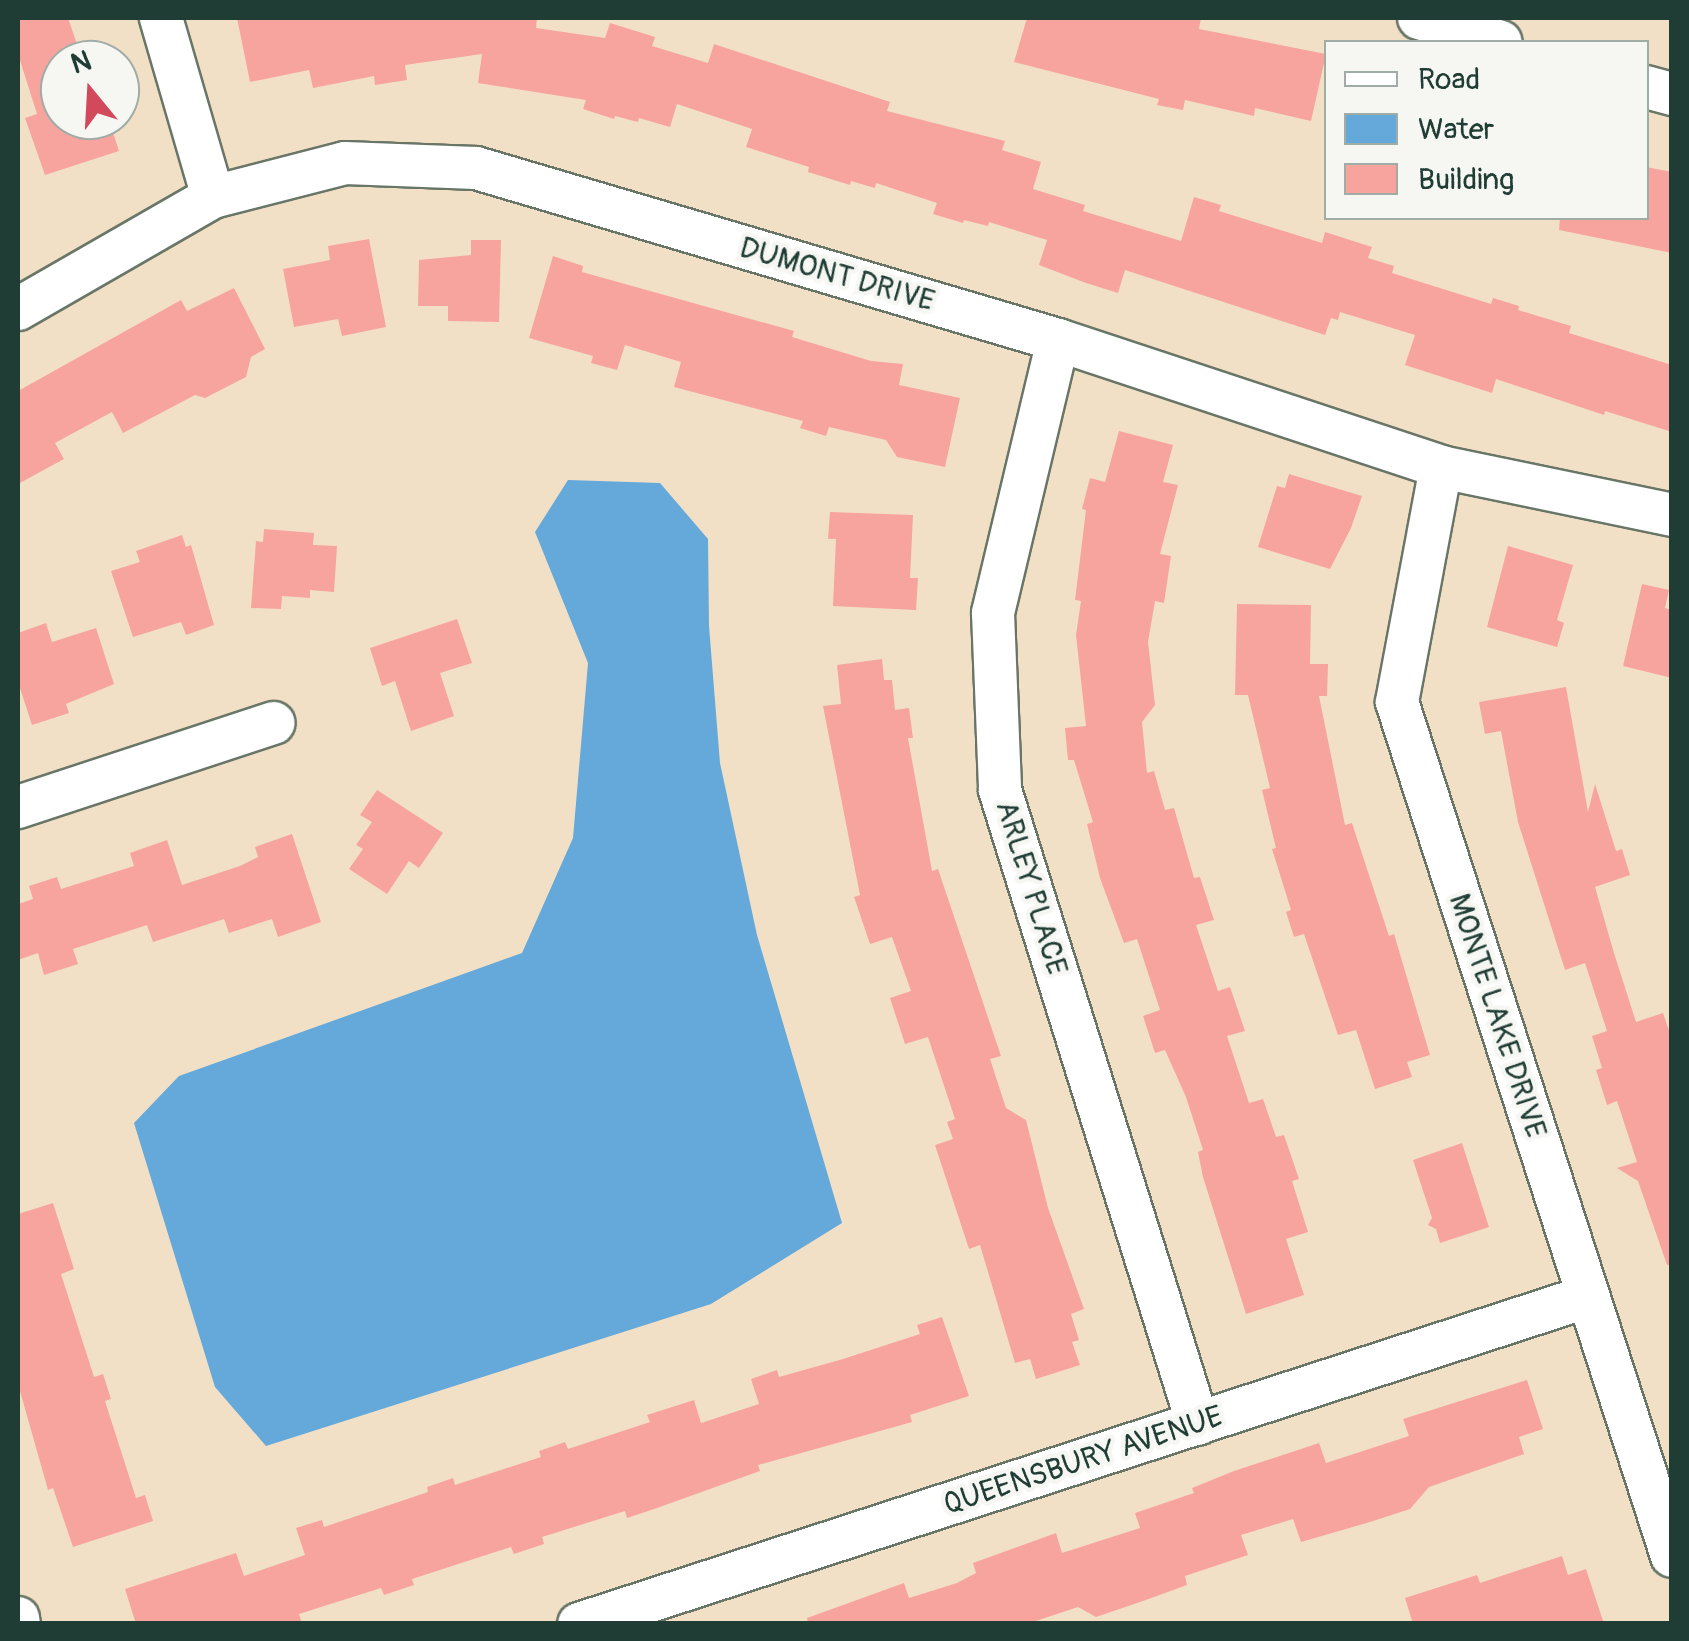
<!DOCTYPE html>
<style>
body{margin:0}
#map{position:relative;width:1689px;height:1641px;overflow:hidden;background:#f2e0c6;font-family:Pangolin,sans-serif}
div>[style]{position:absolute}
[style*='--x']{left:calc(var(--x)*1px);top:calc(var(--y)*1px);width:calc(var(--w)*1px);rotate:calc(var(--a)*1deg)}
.water>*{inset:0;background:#65a8da}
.building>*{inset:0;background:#f7a49e}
.roads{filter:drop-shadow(2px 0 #697667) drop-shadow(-2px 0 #697667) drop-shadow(0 2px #697667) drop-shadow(0 -2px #697667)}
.minor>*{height:42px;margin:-21px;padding:0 21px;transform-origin:21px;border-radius:21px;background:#fff}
span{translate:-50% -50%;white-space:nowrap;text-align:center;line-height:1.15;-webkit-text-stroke:9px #f6f6f2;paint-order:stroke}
.street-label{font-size:30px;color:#1f3d34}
.frame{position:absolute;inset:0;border:20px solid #1f3d34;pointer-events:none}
.legend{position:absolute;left:1324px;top:40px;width:325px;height:180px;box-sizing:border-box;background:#f6f6f2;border:2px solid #a0aca6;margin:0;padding:12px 18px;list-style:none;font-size:30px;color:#1f3d34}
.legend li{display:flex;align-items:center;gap:20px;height:50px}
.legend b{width:50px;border:2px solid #a0aca6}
.north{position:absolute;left:40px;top:40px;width:100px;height:100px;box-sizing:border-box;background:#f6f6f2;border:2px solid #a0aca6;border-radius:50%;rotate:342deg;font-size:28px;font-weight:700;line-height:40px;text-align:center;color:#1f3d34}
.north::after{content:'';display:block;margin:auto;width:35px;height:45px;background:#d1495b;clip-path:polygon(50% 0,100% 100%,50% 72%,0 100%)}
</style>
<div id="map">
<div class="water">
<div style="clip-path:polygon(568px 480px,660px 483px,708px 539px,709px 626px,720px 763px,757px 935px,842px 1223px,711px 1304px,266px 1446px,215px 1387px,134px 1123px,179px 1076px,522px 953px,573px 838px,588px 663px,535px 532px)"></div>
</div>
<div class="building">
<div style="clip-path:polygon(18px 18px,68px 18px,77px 44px,60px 50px,60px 120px,109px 120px,119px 151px,45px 175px,25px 118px,37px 114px,18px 54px)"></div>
<div style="clip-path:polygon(237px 18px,537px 18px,536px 28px,605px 38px,610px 23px,655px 37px,652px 46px,708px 63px,714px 44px,890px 102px,887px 111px,1005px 141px,1002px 150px,1041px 162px,1033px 189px,1085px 205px,1083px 211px,1181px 241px,1194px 197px,1221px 205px,1219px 211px,1322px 243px,1325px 232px,1372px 247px,1368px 258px,1394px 266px,1392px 273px,1491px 304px,1493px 298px,1519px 306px,1518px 310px,1571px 326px,1569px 333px,1672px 365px,1672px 432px,1605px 411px,1604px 415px,1496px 379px,1492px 393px,1405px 365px,1415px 335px,1340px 312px,1338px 320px,1331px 318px,1325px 335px,1125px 270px,1118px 293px,1086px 283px,1039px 265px,1047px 240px,989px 222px,988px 226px,964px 220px,963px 223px,933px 214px,937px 203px,876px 183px,875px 188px,851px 181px,850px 185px,808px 172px,809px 167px,746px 147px,752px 129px,677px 104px,670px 127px,639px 118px,638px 122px,615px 116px,614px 119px,583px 109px,586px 100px,478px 83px,482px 54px,405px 65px,407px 80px,375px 85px,374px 76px,313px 88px,309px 70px,250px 82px)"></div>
<div style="clip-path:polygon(1027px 18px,1201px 18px,1199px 29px,1326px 54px,1311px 121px,1255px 108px,1254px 116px,1185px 100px,1183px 110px,1157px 105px,1159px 99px,1014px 62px)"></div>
<div style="clip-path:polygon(1646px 167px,1672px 172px,1672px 253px,1559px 230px,1560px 218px,1646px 218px)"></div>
<div style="clip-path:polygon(369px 239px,386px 327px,342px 336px,338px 319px,294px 327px,283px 269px,330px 260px,328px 246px)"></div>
<div style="clip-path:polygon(471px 240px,501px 240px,499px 322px,448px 321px,448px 306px,418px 306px,419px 260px,471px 255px)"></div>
<div style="clip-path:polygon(553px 256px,583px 266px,582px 272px,794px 331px,792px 337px,871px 361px,903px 364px,899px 385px,960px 398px,945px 467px,897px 457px,886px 440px,829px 427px,826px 436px,800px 428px,803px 421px,674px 387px,681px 362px,625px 345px,617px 370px,591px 363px,593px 356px,529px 338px)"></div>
<div style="clip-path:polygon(234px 288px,265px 349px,251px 357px,246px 377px,205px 398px,195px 395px,123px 433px,112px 412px,55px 443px,64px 459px,18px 484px,18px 391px,181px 300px,187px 311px)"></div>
<div style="clip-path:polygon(1119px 431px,1173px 445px,1163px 482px,1178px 485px,1160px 554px,1171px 556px,1164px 603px,1155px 601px,1148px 642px,1155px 705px,1142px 722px,1147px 773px,1154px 771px,1165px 810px,1174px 808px,1194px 878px,1200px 877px,1214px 920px,1196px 925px,1218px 991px,1230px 987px,1245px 1031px,1227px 1036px,1249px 1103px,1263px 1099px,1276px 1137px,1284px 1135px,1299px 1179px,1292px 1181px,1308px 1232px,1286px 1239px,1304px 1295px,1246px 1314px,1203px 1177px,1198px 1152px,1203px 1150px,1186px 1097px,1165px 1050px,1155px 1053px,1143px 1016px,1160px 1010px,1137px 939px,1124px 943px,1100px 878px,1087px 824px,1093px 822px,1074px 760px,1068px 760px,1065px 728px,1086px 726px,1076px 635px,1081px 601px,1075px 600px,1086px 510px,1082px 509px,1090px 478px,1105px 482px)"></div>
<div style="clip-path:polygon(1289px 474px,1362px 496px,1351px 528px,1330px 569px,1258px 547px,1277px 486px,1285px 488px)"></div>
<div style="clip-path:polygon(830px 512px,913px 515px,910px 578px,918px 578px,916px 610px,833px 606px,836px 539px,828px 539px)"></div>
<div style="clip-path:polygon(264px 529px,314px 533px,313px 545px,337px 546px,334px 592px,310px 590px,310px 598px,282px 596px,281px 609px,251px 608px,256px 541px,263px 542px)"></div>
<div style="clip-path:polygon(182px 535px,186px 547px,191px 545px,214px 625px,186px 635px,181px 622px,133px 637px,111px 571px,140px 562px,136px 551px)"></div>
<div style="clip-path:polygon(1508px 546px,1573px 565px,1557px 620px,1564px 623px,1557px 647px,1487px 627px)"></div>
<div style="clip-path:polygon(1642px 584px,1669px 590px,1665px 608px,1672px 610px,1672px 678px,1623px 666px)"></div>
<div style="clip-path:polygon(1237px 604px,1311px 605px,1310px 664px,1328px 664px,1327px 696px,1319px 696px,1345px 825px,1352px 823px,1389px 936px,1394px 934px,1430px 1055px,1407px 1062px,1412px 1077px,1375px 1089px,1356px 1030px,1338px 1035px,1304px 934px,1294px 937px,1286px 912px,1291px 910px,1272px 849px,1276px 848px,1262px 790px,1270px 788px,1248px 695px,1235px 695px)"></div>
<div style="clip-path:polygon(457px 619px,472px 663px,440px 673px,454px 716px,411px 731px,395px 681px,382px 686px,370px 648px)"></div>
<div style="clip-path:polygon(46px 623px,52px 642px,96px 628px,114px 684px,66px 704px,69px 713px,32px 725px,18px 682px,18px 633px)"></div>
<div style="clip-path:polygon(882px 659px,884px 680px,892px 680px,895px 710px,909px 708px,913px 738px,908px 738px,932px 871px,938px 869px,1001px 1056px,990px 1059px,1006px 1108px,1026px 1120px,1048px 1208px,1084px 1309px,1071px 1314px,1079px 1340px,1072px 1342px,1080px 1365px,1036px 1379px,1030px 1359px,1015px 1363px,980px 1245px,969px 1249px,935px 1145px,953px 1139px,947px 1122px,955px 1119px,928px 1037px,905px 1044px,890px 998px,911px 991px,892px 937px,870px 944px,854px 897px,860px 895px,823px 706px,841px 704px,837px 665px)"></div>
<div style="clip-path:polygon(1566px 687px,1588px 812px,1595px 784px,1616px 851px,1622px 849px,1630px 875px,1595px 887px,1614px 953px,1636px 1022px,1663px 1013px,1672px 1039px,1672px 1264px,1667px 1265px,1638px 1181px,1617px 1168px,1637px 1162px,1617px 1101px,1607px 1105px,1596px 1070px,1602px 1068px,1592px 1036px,1607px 1031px,1585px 963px,1565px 970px,1518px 822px,1501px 731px,1485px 734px,1479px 702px)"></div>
<div style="clip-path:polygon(377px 790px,443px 833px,419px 868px,409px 861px,387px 894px,349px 869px,363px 849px,356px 845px,372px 822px,360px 815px)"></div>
<div style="clip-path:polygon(292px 834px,321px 922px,278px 937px,272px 919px,229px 933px,224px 919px,153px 942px,147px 925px,73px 949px,78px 964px,44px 975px,38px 953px,18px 960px,18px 904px,33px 899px,29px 886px,57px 877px,61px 889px,134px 866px,130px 853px,167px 840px,182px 885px,240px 866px,258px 857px,255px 847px)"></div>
<div style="clip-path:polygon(1462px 1143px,1489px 1227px,1440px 1243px,1436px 1229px,1428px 1225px,1432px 1218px,1413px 1160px)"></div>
<div style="clip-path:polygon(53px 1203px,74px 1269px,61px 1274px,94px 1377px,103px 1374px,111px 1399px,105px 1401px,136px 1498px,145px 1495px,153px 1521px,73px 1547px,53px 1488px,48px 1490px,18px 1384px,18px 1214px)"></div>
<div style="clip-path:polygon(942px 1317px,969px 1396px,910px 1415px,912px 1422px,758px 1465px,760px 1471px,657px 1508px,627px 1518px,625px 1511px,542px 1537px,544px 1544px,514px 1554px,511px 1547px,412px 1579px,414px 1585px,384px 1595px,381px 1588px,299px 1614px,302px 1624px,136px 1624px,125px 1589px,236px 1553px,244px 1576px,305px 1555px,296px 1528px,322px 1520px,324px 1527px,428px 1492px,427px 1487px,453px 1478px,455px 1485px,541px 1457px,539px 1451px,565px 1442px,568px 1449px,650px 1422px,647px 1415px,694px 1400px,701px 1423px,759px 1404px,751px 1379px,777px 1370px,779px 1377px,843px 1359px,920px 1334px,917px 1325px)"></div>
<div style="clip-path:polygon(1527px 1380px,1543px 1429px,1519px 1437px,1524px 1454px,1429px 1487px,1410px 1509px,1370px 1522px,1301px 1542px,1293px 1519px,1241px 1535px,1248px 1555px,1185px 1576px,1187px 1585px,1143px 1601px,1096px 1617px,1078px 1607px,1027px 1624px,808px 1624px,807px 1618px,904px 1583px,909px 1598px,957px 1583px,976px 1573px,973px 1563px,1056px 1533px,1062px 1553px,1140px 1528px,1135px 1513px,1194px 1493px,1192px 1488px,1234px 1471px,1319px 1443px,1326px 1463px,1409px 1436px,1403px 1419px)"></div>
<div style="clip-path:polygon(1562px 1556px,1568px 1575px,1586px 1569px,1604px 1624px,1413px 1624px,1405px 1598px,1477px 1575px,1480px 1583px)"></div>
</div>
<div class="roads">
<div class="minor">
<div style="--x:161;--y:18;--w:186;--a:73.8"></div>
<div style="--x:1419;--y:18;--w:85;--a:16.3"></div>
<div style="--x:1646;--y:87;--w:27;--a:15"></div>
<div style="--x:18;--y:309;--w:225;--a:-29.9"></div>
<div style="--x:213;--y:197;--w:136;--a:-14.4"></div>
<div style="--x:345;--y:163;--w:131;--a:2.2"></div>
<div style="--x:476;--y:168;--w:607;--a:16.46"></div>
<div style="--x:1058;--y:340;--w:404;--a:18.3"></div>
<div style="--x:1441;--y:467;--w:236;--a:11.7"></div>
<div style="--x:1058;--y:340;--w:281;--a:103.4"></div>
<div style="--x:993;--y:613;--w:177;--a:87.7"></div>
<div style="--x:1000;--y:790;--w:664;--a:72.66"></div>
<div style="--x:1441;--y:467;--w:239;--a:100.6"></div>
<div style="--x:1397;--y:702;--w:897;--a:72.15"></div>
<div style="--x:18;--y:807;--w:269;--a:-18.2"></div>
<div style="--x:18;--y:1618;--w:6;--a:81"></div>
<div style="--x:579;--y:1624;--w:1059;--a:-17.99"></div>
</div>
</div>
<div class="street-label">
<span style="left:837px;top:275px;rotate:16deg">DUMONT DRIVE</span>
<span style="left:1031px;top:888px;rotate:73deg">ARLEY PLACE</span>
<span style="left:1497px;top:1016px;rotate:72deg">MONTE LAKE DRIVE</span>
<span style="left:1083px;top:1461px;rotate:-18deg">QUEENSBURY AVENUE</span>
</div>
<div class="frame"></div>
<ul class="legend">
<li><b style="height:12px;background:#fff"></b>Road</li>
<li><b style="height:28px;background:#65a8da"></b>Water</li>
<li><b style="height:28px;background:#f7a49e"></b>Building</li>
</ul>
<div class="north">N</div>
</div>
